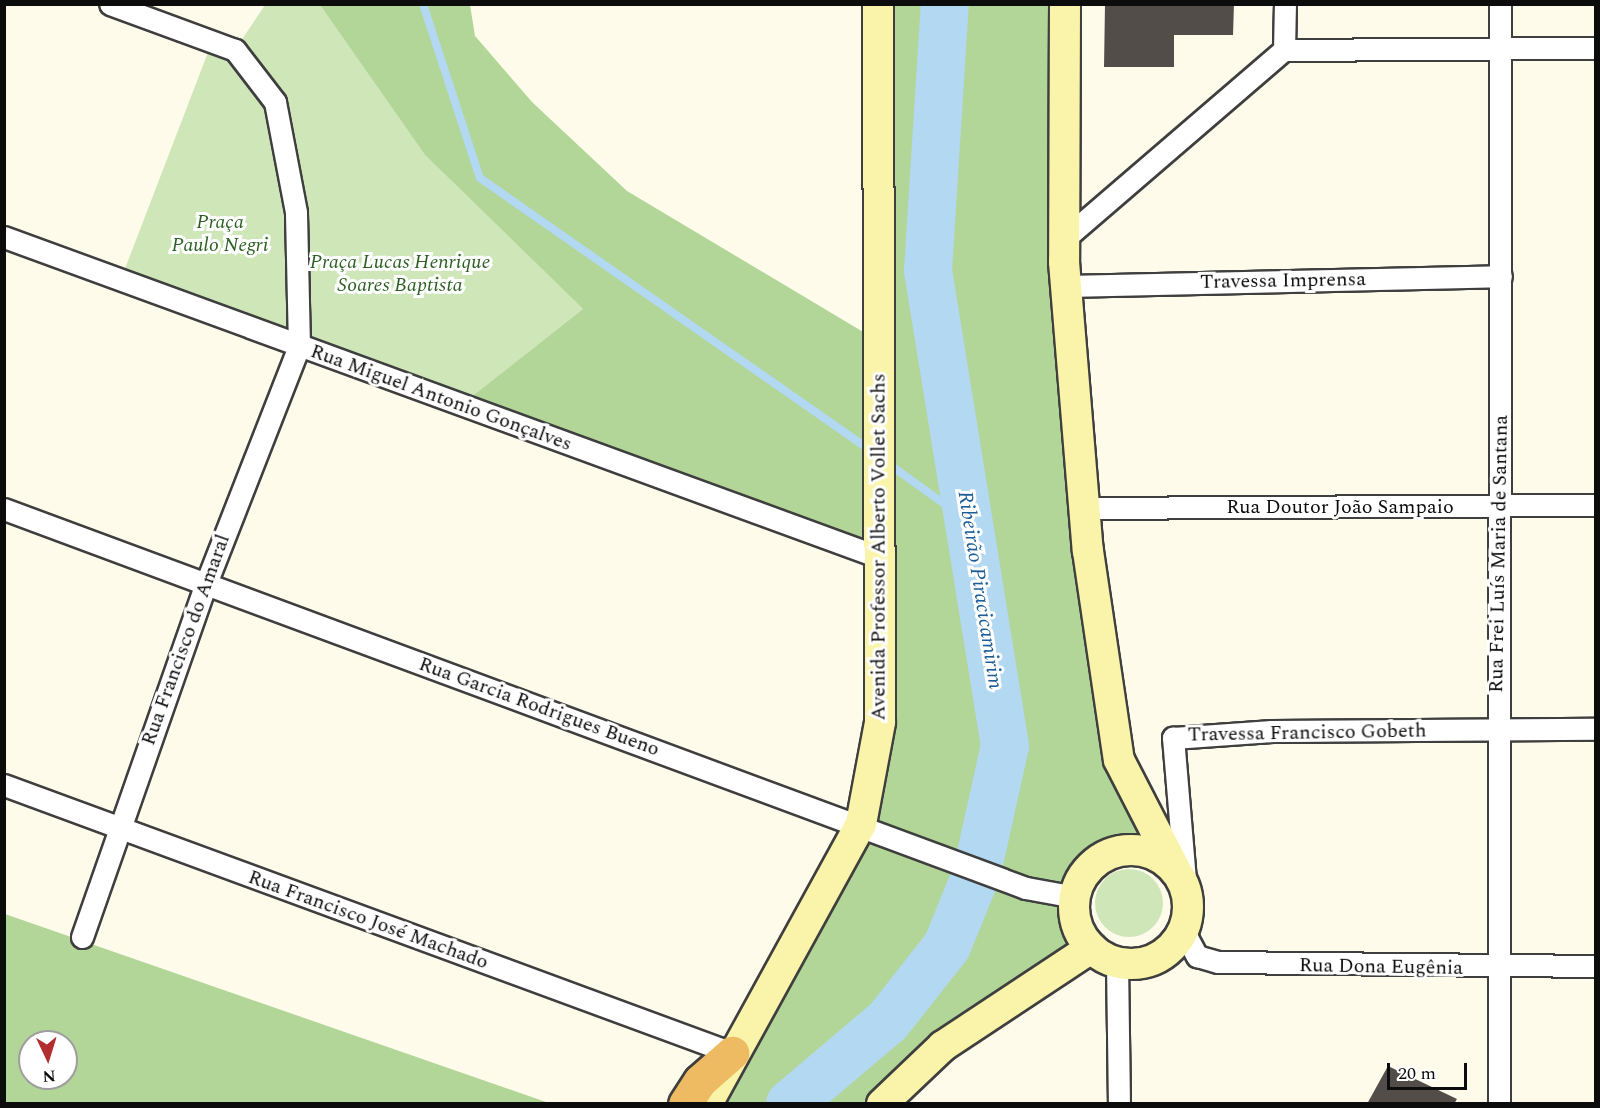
<!DOCTYPE html>
<meta charset="utf-8">
<style>
body{margin:0}
#map{position:relative;width:1600px;height:1108px;overflow:hidden;background:#fefbeb;font-family:Spectral,serif}
div>[style]{position:absolute}
[style*='--x']{left:calc(var(--x)*1px);top:calc(var(--y)*1px);width:calc(var(--w)*1px);rotate:calc(var(--a)*1deg)}
.green>*{inset:0;background:#cee6b8}
.round{border-radius:50%}
.forest>*{inset:0;background:#b2d598}
.stream>*{height:8px;margin:-4px;padding:0 4px;transform-origin:4px;border-radius:4px;background:#b3d8f2}
.river>*{height:48px;margin:-24px;padding:0 24px;transform-origin:24px;border-radius:24px;background:#b3d8f2}
.building>*{inset:0;background:#534d49}
.roads{filter:drop-shadow(2px 0 #3f3f3f) drop-shadow(-2px 0 #3f3f3f) drop-shadow(0 2px #3f3f3f) drop-shadow(0 -2px #3f3f3f)}
.minor>*{height:21px;margin:-10.5px;padding:0 10.5px;transform-origin:10.5px;border-radius:10.5px;background:#fff}
.secondary>*{height:30px;margin:-15px;padding:0 15px;transform-origin:15px;border-radius:15px;background:#faf4aa}
.secondary>.ring{margin:-15px;padding:0;box-sizing:content-box;background:none;border:30px solid #faf4aa;border-radius:50%}
.trunk>*{height:33px;margin:-16.5px;padding:0 16.5px;transform-origin:16.5px;border-radius:16.5px;background:#eeba62}
span{translate:-50% -50%;white-space:nowrap;text-align:center;line-height:1.15;-webkit-text-stroke:6px #fff;paint-order:stroke}
.park-label{font-size:20px;color:#2b5f21;font-style:italic}
.street-label{font-size:20px;color:#0c0c0c}
.water-label{font-size:21px;color:#1d5d95;font-style:italic}
.frame{position:absolute;inset:0;border:6px solid #0c0c0c;pointer-events:none}
.north{position:absolute;left:18px;top:1030px;width:60px;height:60px;box-sizing:border-box;background:#fff;border:2px solid #9e9e9e;border-radius:50%;rotate:176deg;font-size:16px;font-weight:700;line-height:24px;text-align:center;color:#0c0c0c}
.north::after{content:'';display:block;margin:auto;width:21px;height:27px;background:#b22d2f;clip-path:polygon(50% 0,100% 100%,50% 72%,0 100%)}
.scale{position:absolute;left:1387px;top:1063px;width:80px;height:27px;box-sizing:border-box;border:3px solid #0c0c0c;border-top:0;padding-left:8px;font-size:18px;line-height:21px;white-space:nowrap;color:#0c0c0c;-webkit-text-stroke:4px #fff;paint-order:stroke}
</style>
<div id="map">
<div class="green">
<div style="clip-path:polygon(265px 5px,320px 5px,425px 155px,583px 309px,461px 405px,121px 279px,212px 42px,235px 50px)"></div>
<div class="round" style="left:1095px;top:869px;width:68px;height:68px"></div>
</div>
<div class="forest">
<div style="clip-path:polygon(320px 5px,470px 5px,475px 36px,532px 102px,627px 191px,880px 342px,878px 5px,1070px 5px,1064px 239px,1119px 760px,1176px 871px,1145px 851px,1093px 864px,1075px 897px,1091px 948px,885px 1103px,707px 1103px,861px 824px,879px 557px,461px 405px,583px 309px,425px 155px)"></div>
<div style="clip-path:polygon(evenodd,5px 914px,549px 1103px,5px 1103px,5px 914px,30px 1042px,66px 1042px,66px 1078px,30px 1078px,30px 1042px)"></div>
</div>
<div class="stream">
<div style="--x:423;--y:4;--w:183;--a:71.9"></div>
<div style="--x:480;--y:178;--w:480;--a:34.9"></div>
<div style="--x:886;--y:462;--w:101;--a:35.7"></div>
</div>
<div class="river">
<div style="--x:790;--y:1104;--w:128;--a:-40.3"></div>
<div style="--x:888;--y:1021;--w:95;--a:-51.8"></div>
<div style="--x:947;--y:946;--w:80;--a:-67.9"></div>
<div style="--x:977;--y:872;--w:129;--a:-77.5"></div>
<div style="--x:1005;--y:746;--w:481;--a:-99.2"></div>
<div style="--x:928;--y:271;--w:268;--a:-86.4"></div>
</div>
<div class="building">
<div style="clip-path:polygon(1105px 4px,1234px 4px,1233px 35px,1174px 35px,1174px 67px,1104px 67px)"></div>
<div style="clip-path:polygon(1388px 1066px,1457px 1099px,1454px 1104px,1367px 1104px)"></div>
</div>
<div class="roads">
<div class="minor">
<div style="--x:1284;--y:50;--w:312;--a:-0.4"></div>
<div style="--x:4;--y:237;--w:932;--a:20.09"></div>
<div style="--x:1064;--y:239;--w:290;--a:-40.7"></div>
<div style="--x:1284;--y:50;--w:46;--a:-88.8"></div>
<div style="--x:1066;--y:286;--w:435;--a:-1.3"></div>
<div style="--x:1085;--y:508;--w:511;--a:-0.34"></div>
<div style="--x:4;--y:509;--w:1090;--a:20.35"></div>
<div style="--x:1026;--y:888;--w:50;--a:10.4"></div>
<div style="--x:4;--y:785;--w:776;--a:20.21"></div>
<div style="--x:1186;--y:892;--w:155;--a:-94.8"></div>
<div style="--x:1173;--y:738;--w:99;--a:-4"></div>
<div style="--x:1272;--y:731;--w:324;--a:-0.4"></div>
<div style="--x:1183;--y:930;--w:30;--a:62"></div>
<div style="--x:1197;--y:956;--w:22;--a:16"></div>
<div style="--x:1218;--y:962;--w:378;--a:0.6"></div>
<div style="--x:82;--y:937;--w:372;--a:-70.7"></div>
<div style="--x:205;--y:586;--w:258;--a:-68.6"></div>
<div style="--x:299;--y:346;--w:134;--a:-91.3"></div>
<div style="--x:296;--y:212;--w:112;--a:-100.8"></div>
<div style="--x:275;--y:102;--w:66;--a:-127.6"></div>
<div style="--x:235;--y:50;--w:133;--a:-159.8"></div>
<div style="--x:1117;--y:962;--w:142;--a:89.2"></div>
<div style="--x:1499;--y:1104;--w:1100;--a:-89.95"></div>
</div>
<div class="secondary">
<div style="--x:1065;--y:4;--w:258;--a:90.2"></div>
<div style="--x:1064;--y:262;--w:290;--a:85.3"></div>
<div style="--x:1088;--y:551;--w:211;--a:81.6"></div>
<div style="--x:1119;--y:760;--w:125;--a:62.8"></div>
<div class="ring" style="left:1074px;top:850px;width:84px;height:84px"></div>
<div style="--x:707;--y:1104;--w:320;--a:-61.2"></div>
<div style="--x:861;--y:824;--w:104;--a:-79.4"></div>
<div style="--x:880;--y:722;--w:718;--a:-90.16"></div>
<div style="--x:882;--y:1104;--w:84;--a:-43.6"></div>
<div style="--x:943;--y:1046;--w:178;--a:-33.5"></div>
</div>
<div class="trunk">
<div style="--x:685;--y:1104;--w:27;--a:-57"></div>
<div style="--x:700;--y:1081;--w:43;--a:-41.2"></div>
</div>
</div>
<div class="park-label">
<span style="left:220px;top:234px">Praça<br>Paulo Negri</span>
<span style="left:400px;top:274px">Praça Lucas Henrique<br>Soares Baptista</span>
</div>
<div class="street-label">
<span style="left:1283px;top:281px;rotate:-1deg">Travessa Imprensa</span>
<span style="left:441px;top:398px;rotate:20deg">Rua Miguel Antonio Gonçalves</span>
<span style="left:1340px;top:507px">Rua Doutor João Sampaio</span>
<span style="left:879px;top:547px;rotate:-90deg">Avenida Professor Alberto Vollet Sachs</span>
<span style="left:1499px;top:554px;rotate:-89deg">Rua Frei Luís Maria de Santana</span>
<span style="left:186px;top:640px;rotate:-70deg">Rua Francisco do Amaral</span>
<span style="left:539px;top:707px;rotate:20deg">Rua Garcia Rodrigues Bueno</span>
<span style="left:1307px;top:733px;rotate:-1deg">Travessa Francisco Gobeth</span>
<span style="left:368px;top:920px;rotate:20deg">Rua Francisco José Machado</span>
<span style="left:1381px;top:967px;rotate:1deg">Rua Dona Eugênia</span>
</div>
<div class="water-label">
<span style="left:980px;top:590px;rotate:81deg">Ribeirão Piracicamirim</span>
</div>
<div class="frame"></div>
<div class="north">N</div>
<div class="scale">20 m</div>
</div>
